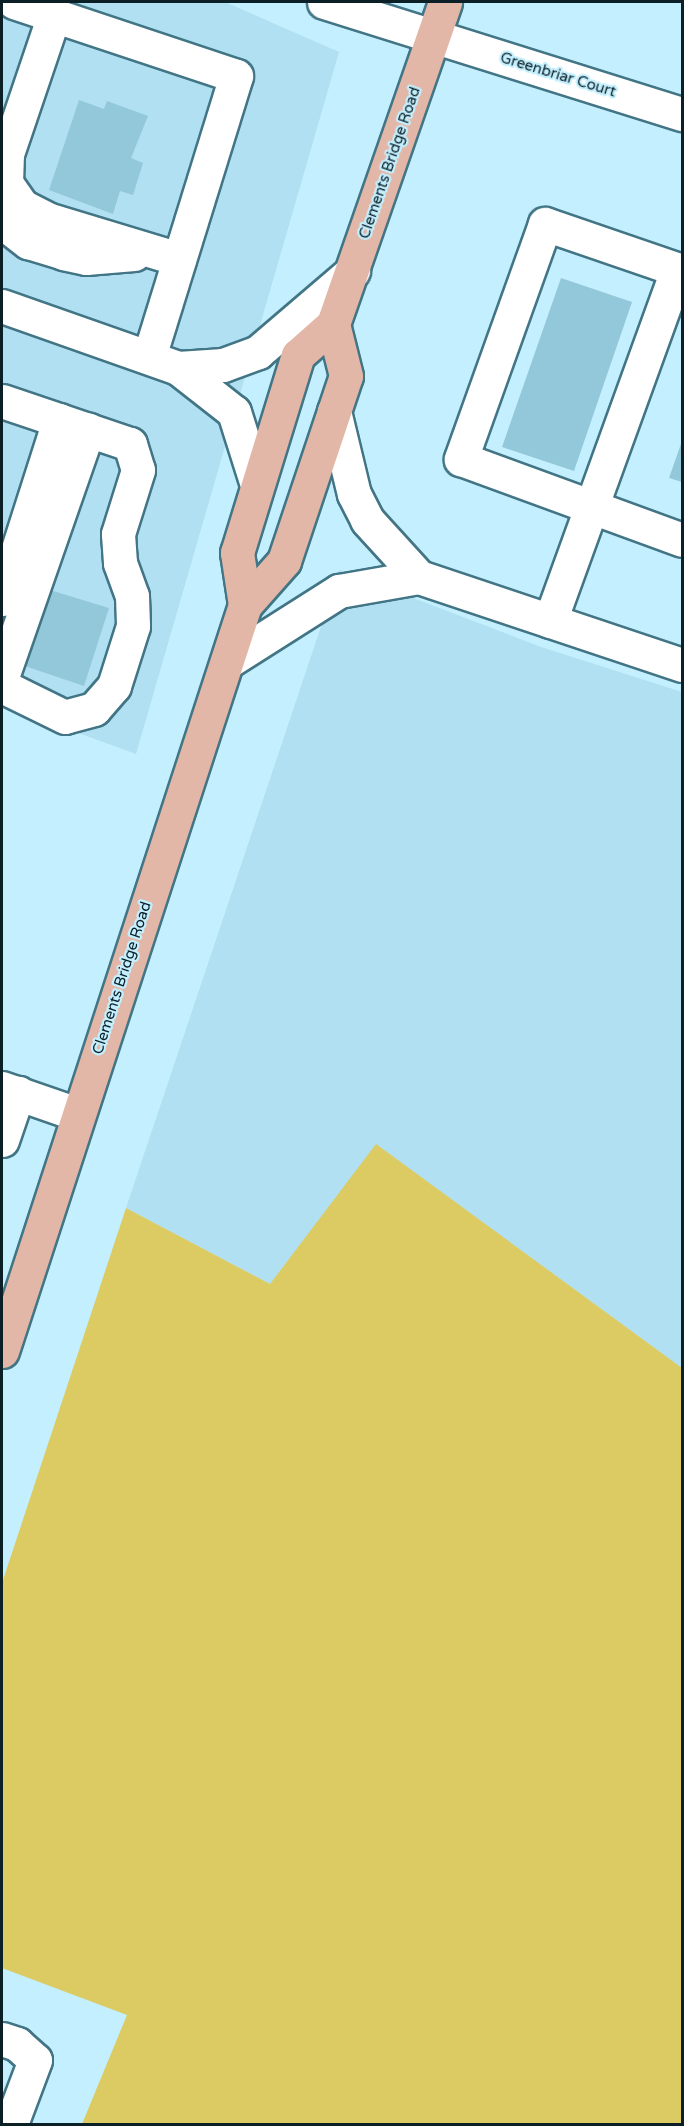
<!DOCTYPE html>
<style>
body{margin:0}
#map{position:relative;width:684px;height:2126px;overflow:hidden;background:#c4effe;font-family:"Varela Round",sans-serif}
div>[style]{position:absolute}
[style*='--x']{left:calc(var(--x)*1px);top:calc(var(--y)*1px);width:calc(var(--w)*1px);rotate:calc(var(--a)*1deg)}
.built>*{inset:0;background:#b0e0f1}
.green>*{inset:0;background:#dbcb62}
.building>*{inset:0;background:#93c8da}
.roads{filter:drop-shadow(2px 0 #427585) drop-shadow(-2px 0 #427585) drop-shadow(0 2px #427585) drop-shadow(0 -2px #427585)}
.minor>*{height:33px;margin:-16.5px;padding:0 16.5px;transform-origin:16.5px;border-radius:16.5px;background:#fff}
.major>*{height:33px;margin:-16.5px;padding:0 16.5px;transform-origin:16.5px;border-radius:16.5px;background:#e3b7a7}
span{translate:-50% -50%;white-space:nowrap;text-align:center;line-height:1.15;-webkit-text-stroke:4.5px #c4effe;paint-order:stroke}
.street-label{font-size:15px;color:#0a1f26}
.frame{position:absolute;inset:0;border:3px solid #0a1f26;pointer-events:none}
</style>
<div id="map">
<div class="built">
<div style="clip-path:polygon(2px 2px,225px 2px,339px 52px,136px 754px,2px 705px)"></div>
<div style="clip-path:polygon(340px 570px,541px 647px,682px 692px,682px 1368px,377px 1145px,270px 1284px,126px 1208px)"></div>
</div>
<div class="green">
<div style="clip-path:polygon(376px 1144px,682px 1368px,682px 2124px,82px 2124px,127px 2015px,2px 1968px,2px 1583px,126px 1208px,270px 1284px)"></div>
</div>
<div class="building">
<div style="clip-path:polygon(79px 100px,104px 109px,107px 101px,148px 116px,131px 158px,143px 163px,133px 195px,120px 191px,113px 214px,49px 190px)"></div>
<div style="clip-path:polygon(561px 278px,632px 302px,574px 471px,502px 447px)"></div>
<div style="clip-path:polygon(682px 441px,682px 482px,669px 478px)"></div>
<div style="clip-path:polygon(40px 587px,109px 608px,84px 686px,16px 663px)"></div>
</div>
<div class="roads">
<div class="minor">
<div style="--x:14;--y:2;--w:234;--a:18.4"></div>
<div style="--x:236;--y:76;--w:294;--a:107.2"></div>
<div style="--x:324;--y:2;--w:375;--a:17.4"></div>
<div style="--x:54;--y:15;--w:147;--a:108.7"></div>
<div style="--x:7;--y:154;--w:29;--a:92"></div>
<div style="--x:6;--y:183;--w:28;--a:55"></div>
<div style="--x:22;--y:206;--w:28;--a:27"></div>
<div style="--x:47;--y:219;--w:138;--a:16.9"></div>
<div style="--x:2;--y:222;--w:33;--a:38"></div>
<div style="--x:28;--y:242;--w:37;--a:17"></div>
<div style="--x:63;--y:253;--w:24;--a:12"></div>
<div style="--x:86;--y:258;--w:48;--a:-4.8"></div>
<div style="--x:682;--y:271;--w:145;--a:-161.1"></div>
<div style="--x:545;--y:224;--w:250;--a:109.7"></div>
<div style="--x:461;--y:459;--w:235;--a:20.1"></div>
<div style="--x:2;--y:306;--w:187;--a:19.4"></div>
<div style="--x:178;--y:368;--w:71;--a:38.2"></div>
<div style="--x:234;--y:412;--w:77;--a:72.5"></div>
<div style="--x:178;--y:368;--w:45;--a:-3.8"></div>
<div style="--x:223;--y:365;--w:37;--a:-20"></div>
<div style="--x:258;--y:352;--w:125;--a:-40.5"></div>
<div style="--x:2;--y:401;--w:135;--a:18.6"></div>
<div style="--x:130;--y:444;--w:27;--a:73"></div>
<div style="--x:138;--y:470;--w:67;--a:107.4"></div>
<div style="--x:118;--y:534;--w:29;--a:86"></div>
<div style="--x:120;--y:563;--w:35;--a:70"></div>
<div style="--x:132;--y:596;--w:30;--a:88"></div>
<div style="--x:133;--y:626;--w:63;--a:107.6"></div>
<div style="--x:114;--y:686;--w:30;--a:131"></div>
<div style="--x:94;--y:709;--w:30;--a:165"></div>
<div style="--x:65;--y:717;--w:70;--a:-153.8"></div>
<div style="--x:334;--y:411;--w:85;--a:76.5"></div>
<div style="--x:354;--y:494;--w:29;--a:63"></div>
<div style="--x:367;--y:520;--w:77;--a:47.6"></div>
<div style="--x:2;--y:599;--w:188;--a:-72.3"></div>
<div style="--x:550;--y:621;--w:373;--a:-70.1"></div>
<div style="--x:227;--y:662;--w:133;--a:-32.4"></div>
<div style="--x:339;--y:591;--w:81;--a:-9.9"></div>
<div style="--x:419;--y:577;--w:277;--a:18.5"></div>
<div style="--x:2;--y:677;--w:262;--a:-70.8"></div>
<div style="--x:2;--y:1088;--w:79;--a:19.1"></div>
<div style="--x:2;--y:1140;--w:50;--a:-71.2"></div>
<div style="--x:2;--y:2039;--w:16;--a:18"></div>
<div style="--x:17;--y:2044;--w:24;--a:42"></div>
<div style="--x:35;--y:2060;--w:68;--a:110.6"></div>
</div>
<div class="major">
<div style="--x:245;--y:605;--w:53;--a:-98.7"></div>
<div style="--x:237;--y:553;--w:207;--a:-72.9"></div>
<div style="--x:298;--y:355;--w:47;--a:-41.5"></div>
<div style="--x:333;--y:324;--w:341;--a:-70.8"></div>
<div style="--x:2;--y:1351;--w:785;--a:-71.96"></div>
<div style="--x:245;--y:605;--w:59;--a:-48.4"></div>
<div style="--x:284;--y:561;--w:195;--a:-71.5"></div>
<div style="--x:346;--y:376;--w:54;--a:-104"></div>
</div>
</div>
<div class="street-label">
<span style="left:558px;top:75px;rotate:17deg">Greenbriar Court</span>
<span style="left:390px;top:163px;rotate:-71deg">Clements Bridge Road</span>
<span style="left:122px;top:978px;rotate:-72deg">Clements Bridge Road</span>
</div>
<div class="frame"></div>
</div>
